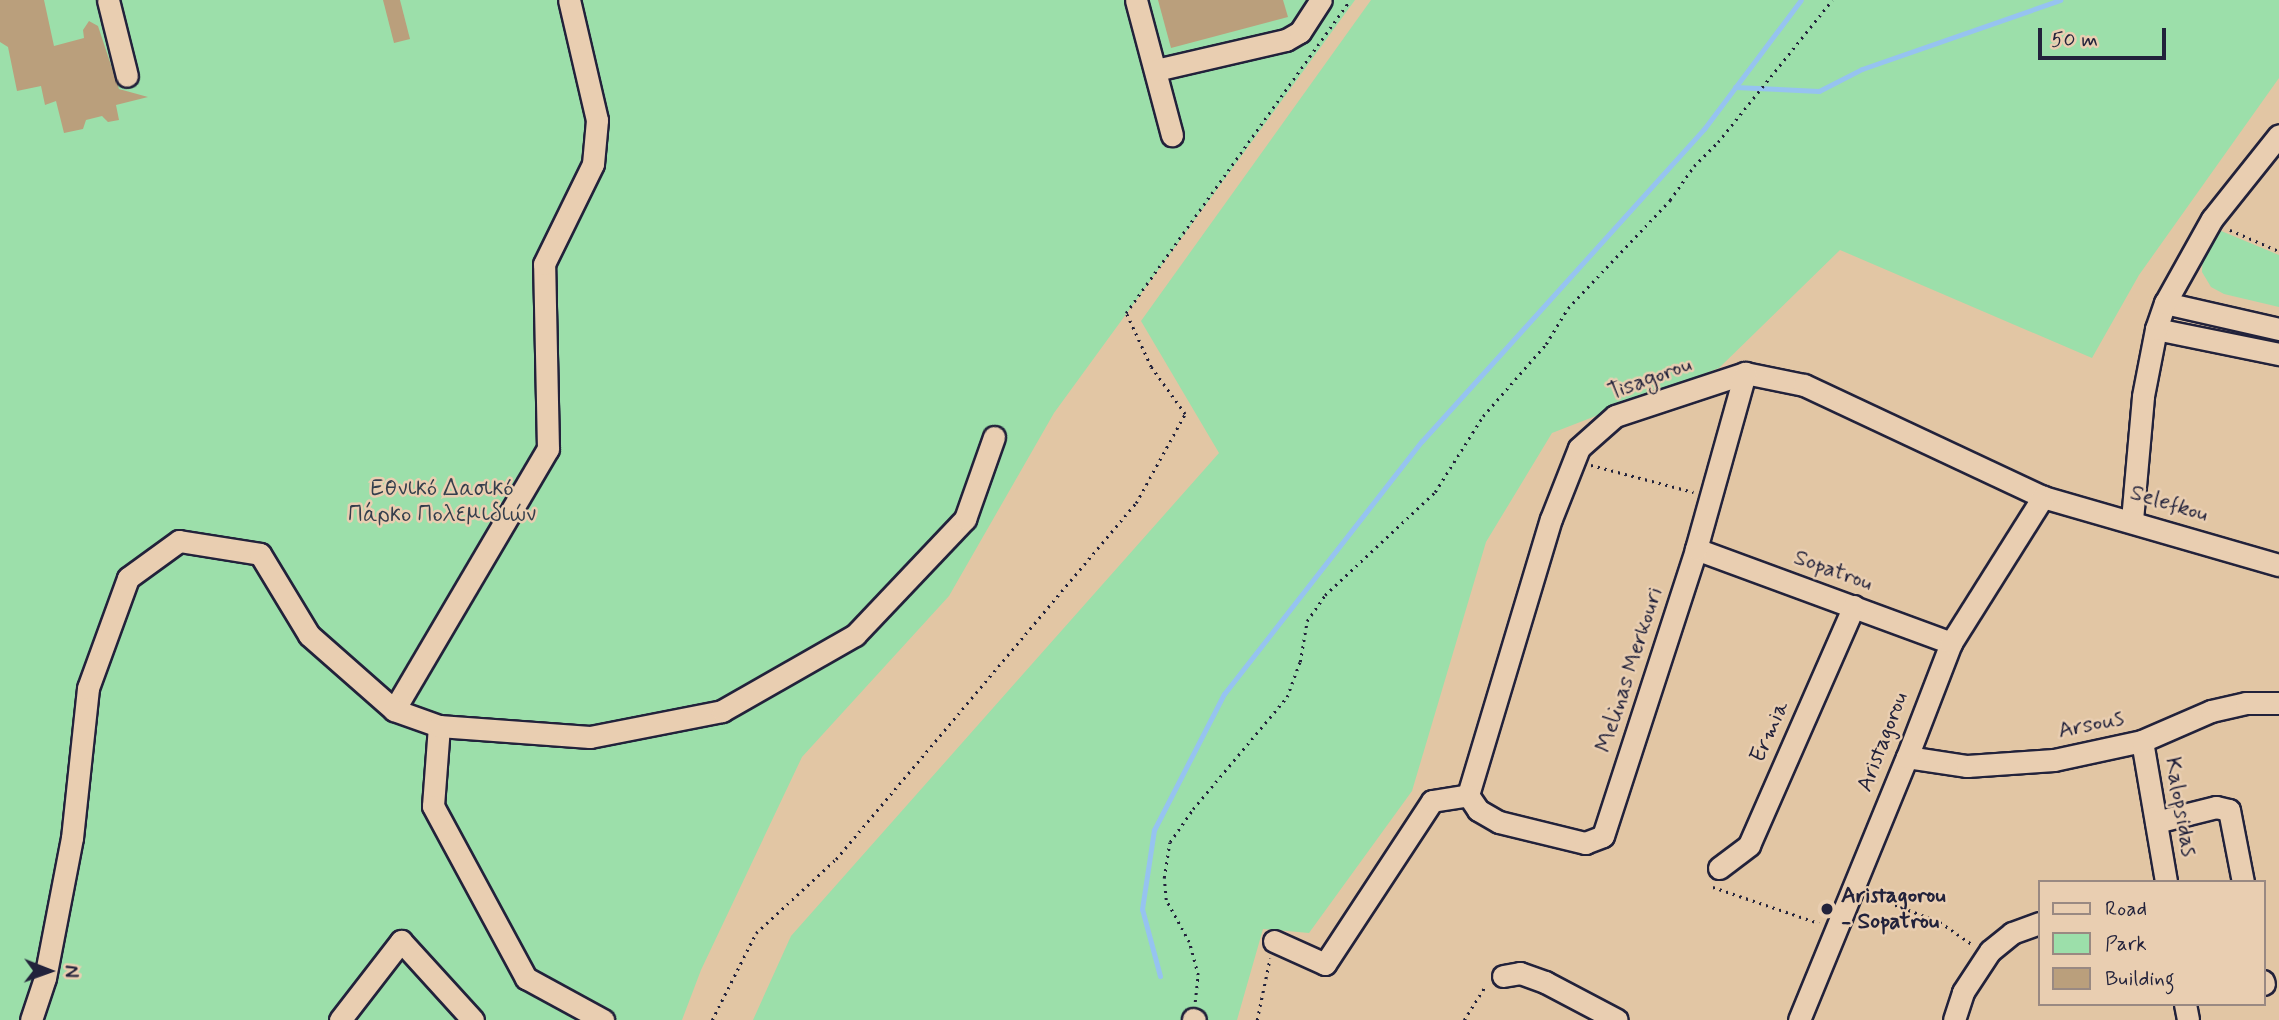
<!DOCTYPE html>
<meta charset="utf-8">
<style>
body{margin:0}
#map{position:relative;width:2279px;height:1020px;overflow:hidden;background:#e2c6a4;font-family:Mynerve,sans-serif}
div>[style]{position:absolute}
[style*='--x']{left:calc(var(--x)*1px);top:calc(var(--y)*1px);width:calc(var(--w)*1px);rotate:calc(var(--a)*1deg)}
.green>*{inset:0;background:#9cdfaa}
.stream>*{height:5px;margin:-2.5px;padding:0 2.5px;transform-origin:2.5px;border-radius:2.5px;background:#96c3f0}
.building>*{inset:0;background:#ba9f7c}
.path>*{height:2.5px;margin-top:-1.25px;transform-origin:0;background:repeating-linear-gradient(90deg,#22223b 0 2px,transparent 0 7px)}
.roads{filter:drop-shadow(2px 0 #22223b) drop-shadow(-2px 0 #22223b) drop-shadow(0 2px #22223b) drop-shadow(0 -2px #22223b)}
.minor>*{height:21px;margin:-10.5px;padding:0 10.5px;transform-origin:10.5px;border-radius:10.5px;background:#e9ceb1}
.dots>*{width:19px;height:19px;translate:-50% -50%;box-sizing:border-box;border:4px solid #e9ceb1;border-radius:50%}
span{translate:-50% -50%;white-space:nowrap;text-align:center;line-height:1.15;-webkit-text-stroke:5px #e9ceb1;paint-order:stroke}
.street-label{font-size:23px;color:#22223b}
.park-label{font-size:23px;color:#343e4c}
.poi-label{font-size:23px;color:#22223b;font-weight:700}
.left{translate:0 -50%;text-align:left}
.legend{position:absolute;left:2038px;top:880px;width:228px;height:126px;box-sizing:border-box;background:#e9ceb1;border:2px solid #998982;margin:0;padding:9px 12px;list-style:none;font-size:21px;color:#22223b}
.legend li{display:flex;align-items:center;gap:14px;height:35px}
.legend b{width:35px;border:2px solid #998982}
.north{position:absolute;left:14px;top:936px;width:70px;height:70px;-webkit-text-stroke:5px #e9ceb1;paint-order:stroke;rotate:91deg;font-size:19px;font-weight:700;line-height:28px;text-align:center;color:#22223b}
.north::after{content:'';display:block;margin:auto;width:24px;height:32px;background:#22223b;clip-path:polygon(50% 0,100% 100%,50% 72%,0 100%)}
.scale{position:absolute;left:2038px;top:28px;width:128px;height:32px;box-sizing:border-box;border:4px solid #22223b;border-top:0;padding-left:9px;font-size:21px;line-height:24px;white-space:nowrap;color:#22223b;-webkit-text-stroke:5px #e9ceb1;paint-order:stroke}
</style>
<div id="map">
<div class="green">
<div style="clip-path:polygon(0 0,1355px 0,1054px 413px,949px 596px,802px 757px,701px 970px,682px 1020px,0 1020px)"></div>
<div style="clip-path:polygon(1371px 0,2279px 0,2279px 78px,2139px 275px,2092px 358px,1840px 250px,1719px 368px,1552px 433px,1486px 542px,1412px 791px,1309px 933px,1263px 929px,1237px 1020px,753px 1020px,791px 936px,1219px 453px,1141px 321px)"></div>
<div style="clip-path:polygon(2214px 228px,2279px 255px,2279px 307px,2224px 294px,2211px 287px,2202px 272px,2203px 252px)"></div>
</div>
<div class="stream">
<div style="--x:1735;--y:87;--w:84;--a:2.7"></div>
<div style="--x:1819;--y:91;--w:48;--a:-27.1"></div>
<div style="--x:1862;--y:69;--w:210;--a:-19.2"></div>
<div style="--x:1160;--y:976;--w:69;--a:-105"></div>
<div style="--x:1142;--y:909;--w:80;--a:-81.4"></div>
<div style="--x:1154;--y:830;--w:153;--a:-62.8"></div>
<div style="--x:1224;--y:694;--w:321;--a:-52"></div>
<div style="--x:1422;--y:441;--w:421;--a:-47.9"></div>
<div style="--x:1704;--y:129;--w:161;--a:-53.1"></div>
</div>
<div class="building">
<div style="clip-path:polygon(0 0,44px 0,54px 46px,84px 38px,83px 30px,89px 21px,98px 26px,119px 89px,148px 97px,116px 105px,119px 120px,108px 122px,102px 116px,86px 120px,83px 129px,64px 133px,56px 101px,45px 105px,41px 86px,17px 91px,8px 47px,0 42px)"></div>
<div style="clip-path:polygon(383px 0,400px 0,410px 39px,394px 43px)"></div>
<div style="clip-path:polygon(1158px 0,1283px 0,1288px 17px,1171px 48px)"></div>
</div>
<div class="path">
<div style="--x:2230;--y:230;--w:53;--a:23.2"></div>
<div style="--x:1591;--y:465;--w:106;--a:14.8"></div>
<div style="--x:1713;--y:887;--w:112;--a:18.8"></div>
<div style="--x:1869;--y:895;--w:76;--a:20.8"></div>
<div style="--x:1940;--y:922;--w:40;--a:34.9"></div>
<div style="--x:1195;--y:1002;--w:27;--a:-84"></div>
<div style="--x:1198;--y:975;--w:34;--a:-105"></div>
<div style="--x:1189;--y:942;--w:48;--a:-118.7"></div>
<div style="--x:1166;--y:900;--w:22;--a:-95"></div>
<div style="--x:1164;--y:878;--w:36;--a:-81"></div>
<div style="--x:1170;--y:842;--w:40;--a:-55.1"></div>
<div style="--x:1193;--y:809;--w:146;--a:-50"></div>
<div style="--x:1287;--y:697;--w:37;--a:-70"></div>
<div style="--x:1300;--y:662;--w:42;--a:-80.3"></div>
<div style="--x:1307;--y:621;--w:32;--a:-55"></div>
<div style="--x:1325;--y:595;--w:151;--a:-43.1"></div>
<div style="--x:1435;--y:492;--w:90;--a:-57.7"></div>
<div style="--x:1483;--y:416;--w:96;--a:-48.8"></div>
<div style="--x:1546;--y:344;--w:42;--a:-58.6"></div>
<div style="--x:1568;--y:308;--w:149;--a:-46.6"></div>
<div style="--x:1670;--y:200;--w:42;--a:-54.8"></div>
<div style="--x:1694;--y:166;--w:34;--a:-45"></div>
<div style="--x:1718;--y:142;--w:182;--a:-51.2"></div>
<div style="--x:712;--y:1020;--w:97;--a:-63.2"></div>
<div style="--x:756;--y:933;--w:109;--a:-42.8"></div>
<div style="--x:836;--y:859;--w:466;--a:-49.9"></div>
<div style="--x:1136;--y:503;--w:102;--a:-61.2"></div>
<div style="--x:1185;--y:414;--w:58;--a:-125.9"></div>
<div style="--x:1151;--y:367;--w:60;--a:-114.8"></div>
<div style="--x:1126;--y:313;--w:385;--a:-54.4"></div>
<div style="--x:1257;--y:1020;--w:63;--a:-78.2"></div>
<div style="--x:1464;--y:1020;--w:41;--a:-57.8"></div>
</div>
<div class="roads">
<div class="minor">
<div style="--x:108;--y:0;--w:78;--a:76"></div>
<div style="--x:1136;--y:0;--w:140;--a:75.1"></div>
<div style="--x:1156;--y:70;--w:133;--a:-13"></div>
<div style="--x:1286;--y:40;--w:16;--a:-30"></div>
<div style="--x:1300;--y:32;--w:38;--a:-57"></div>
<div style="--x:2165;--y:303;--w:117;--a:12.8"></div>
<div style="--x:2156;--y:329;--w:126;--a:11.5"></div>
<div style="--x:2132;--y:520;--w:124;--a:-84.9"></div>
<div style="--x:2143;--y:396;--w:68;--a:-79"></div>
<div style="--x:2156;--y:329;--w:28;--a:-71"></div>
<div style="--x:2165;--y:303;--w:96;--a:-60.8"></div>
<div style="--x:2212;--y:219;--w:107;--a:-51.4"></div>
<div style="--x:1696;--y:549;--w:272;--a:20.2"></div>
<div style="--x:394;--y:710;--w:303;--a:-59.5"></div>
<div style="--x:548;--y:449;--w:185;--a:-91.2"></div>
<div style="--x:544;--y:264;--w:111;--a:-63.9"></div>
<div style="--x:593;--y:164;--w:44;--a:-84.8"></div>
<div style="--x:597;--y:120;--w:123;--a:-103.1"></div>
<div style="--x:439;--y:726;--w:80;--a:94.3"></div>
<div style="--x:433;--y:806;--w:196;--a:61.6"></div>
<div style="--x:526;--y:978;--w:88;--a:28.6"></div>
<div style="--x:2142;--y:741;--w:143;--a:80.3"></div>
<div style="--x:1907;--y:757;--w:61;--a:8.5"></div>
<div style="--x:1967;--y:766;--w:87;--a:-3.9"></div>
<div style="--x:2054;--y:760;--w:90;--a:-12.2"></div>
<div style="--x:2142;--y:741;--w:75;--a:-23.5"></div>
<div style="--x:2211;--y:711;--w:36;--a:-13"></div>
<div style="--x:2246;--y:703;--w:33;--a:0"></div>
<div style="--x:1468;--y:795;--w:288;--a:-73.3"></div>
<div style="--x:1551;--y:519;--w:76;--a:-68.5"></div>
<div style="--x:1579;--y:448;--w:48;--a:-41.6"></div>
<div style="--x:1615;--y:416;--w:137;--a:-18.3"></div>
<div style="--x:1745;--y:373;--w:60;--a:11.5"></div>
<div style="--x:1804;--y:385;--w:264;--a:25.1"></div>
<div style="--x:2043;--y:497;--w:246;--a:16.1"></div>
<div style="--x:1468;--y:795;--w:18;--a:56"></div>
<div style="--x:1478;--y:810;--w:24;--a:30"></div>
<div style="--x:1499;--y:822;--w:89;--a:13.7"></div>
<div style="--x:1585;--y:843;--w:19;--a:-21"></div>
<div style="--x:1603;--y:836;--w:302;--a:-72"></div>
<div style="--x:1696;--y:549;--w:183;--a:-74.4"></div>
<div style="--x:2156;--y:822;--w:62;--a:-14"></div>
<div style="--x:2216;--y:807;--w:13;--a:13"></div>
<div style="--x:2229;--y:810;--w:73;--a:79"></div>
<div style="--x:1719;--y:868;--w:38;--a:-37"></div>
<div style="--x:1749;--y:845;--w:261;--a:-66.3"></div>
<div style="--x:1274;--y:941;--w:56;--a:24.3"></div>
<div style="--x:1325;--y:964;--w:195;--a:-56.7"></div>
<div style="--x:1432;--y:801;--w:36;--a:-9"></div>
<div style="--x:1503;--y:976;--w:17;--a:-10"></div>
<div style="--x:1520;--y:973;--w:27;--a:20"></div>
<div style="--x:1545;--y:982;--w:81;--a:27.8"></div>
<div style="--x:2263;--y:981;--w:3;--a:72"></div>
<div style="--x:2185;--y:1004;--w:16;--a:79"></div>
<div style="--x:1193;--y:1019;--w:2;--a:27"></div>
<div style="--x:31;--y:1020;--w:44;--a:-71.6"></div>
<div style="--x:45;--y:978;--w:143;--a:-79.1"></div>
<div style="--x:72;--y:838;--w:151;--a:-83.9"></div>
<div style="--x:88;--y:688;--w:117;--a:-70"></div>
<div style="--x:128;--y:578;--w:63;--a:-36"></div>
<div style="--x:179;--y:541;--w:82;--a:9.1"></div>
<div style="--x:260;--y:554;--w:95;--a:58.8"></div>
<div style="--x:309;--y:635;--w:113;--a:41.4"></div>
<div style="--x:394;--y:710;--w:48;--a:19.6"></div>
<div style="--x:439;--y:726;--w:151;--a:4.2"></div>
<div style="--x:590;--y:737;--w:135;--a:-11.1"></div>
<div style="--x:722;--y:711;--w:153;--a:-29.7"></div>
<div style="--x:855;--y:635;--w:160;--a:-46.5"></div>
<div style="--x:965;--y:519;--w:87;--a:-70.5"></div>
<div style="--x:340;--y:1020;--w:100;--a:-52.3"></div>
<div style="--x:401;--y:941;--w:107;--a:47.7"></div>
<div style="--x:1799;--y:1020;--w:284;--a:-67.7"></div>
<div style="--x:1907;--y:757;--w:122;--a:-68.9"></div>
<div style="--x:1951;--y:643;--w:173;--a:-57.8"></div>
<div style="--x:1954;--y:1020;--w:29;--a:-72"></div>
<div style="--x:1963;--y:992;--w:49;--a:-56.6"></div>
<div style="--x:1990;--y:951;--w:28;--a:-39"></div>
<div style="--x:2012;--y:933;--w:29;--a:-20"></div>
</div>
</div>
<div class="dots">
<div style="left:1827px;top:909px;background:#22223b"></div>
</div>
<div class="street-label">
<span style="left:1650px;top:379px;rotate:-20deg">Tisagorou</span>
<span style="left:2169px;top:504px;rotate:17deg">Selefkou</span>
<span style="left:1833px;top:571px;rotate:20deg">Sopatrou</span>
<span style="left:1630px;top:670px;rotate:-72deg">Melinas Merkouri</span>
<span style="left:2091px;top:725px;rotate:-12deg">Arsous</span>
<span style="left:1770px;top:732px;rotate:-66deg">Ermia</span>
<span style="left:1883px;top:742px;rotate:-69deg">Aristagorou</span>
<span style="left:2180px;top:807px;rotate:80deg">Kalopsidas</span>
</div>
<div class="park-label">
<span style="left:442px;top:502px">Εθνικό Δασικό<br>Πάρκο Πολεμιδιών</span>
</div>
<div class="poi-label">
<span class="left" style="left:1841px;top:909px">Aristagorou<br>- Sopatrou</span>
</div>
<ul class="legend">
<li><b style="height:9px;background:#e9ceb1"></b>Road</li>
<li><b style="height:19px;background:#9cdfaa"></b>Park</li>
<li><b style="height:19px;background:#ba9f7c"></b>Building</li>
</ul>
<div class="north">N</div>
<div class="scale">50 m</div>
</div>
